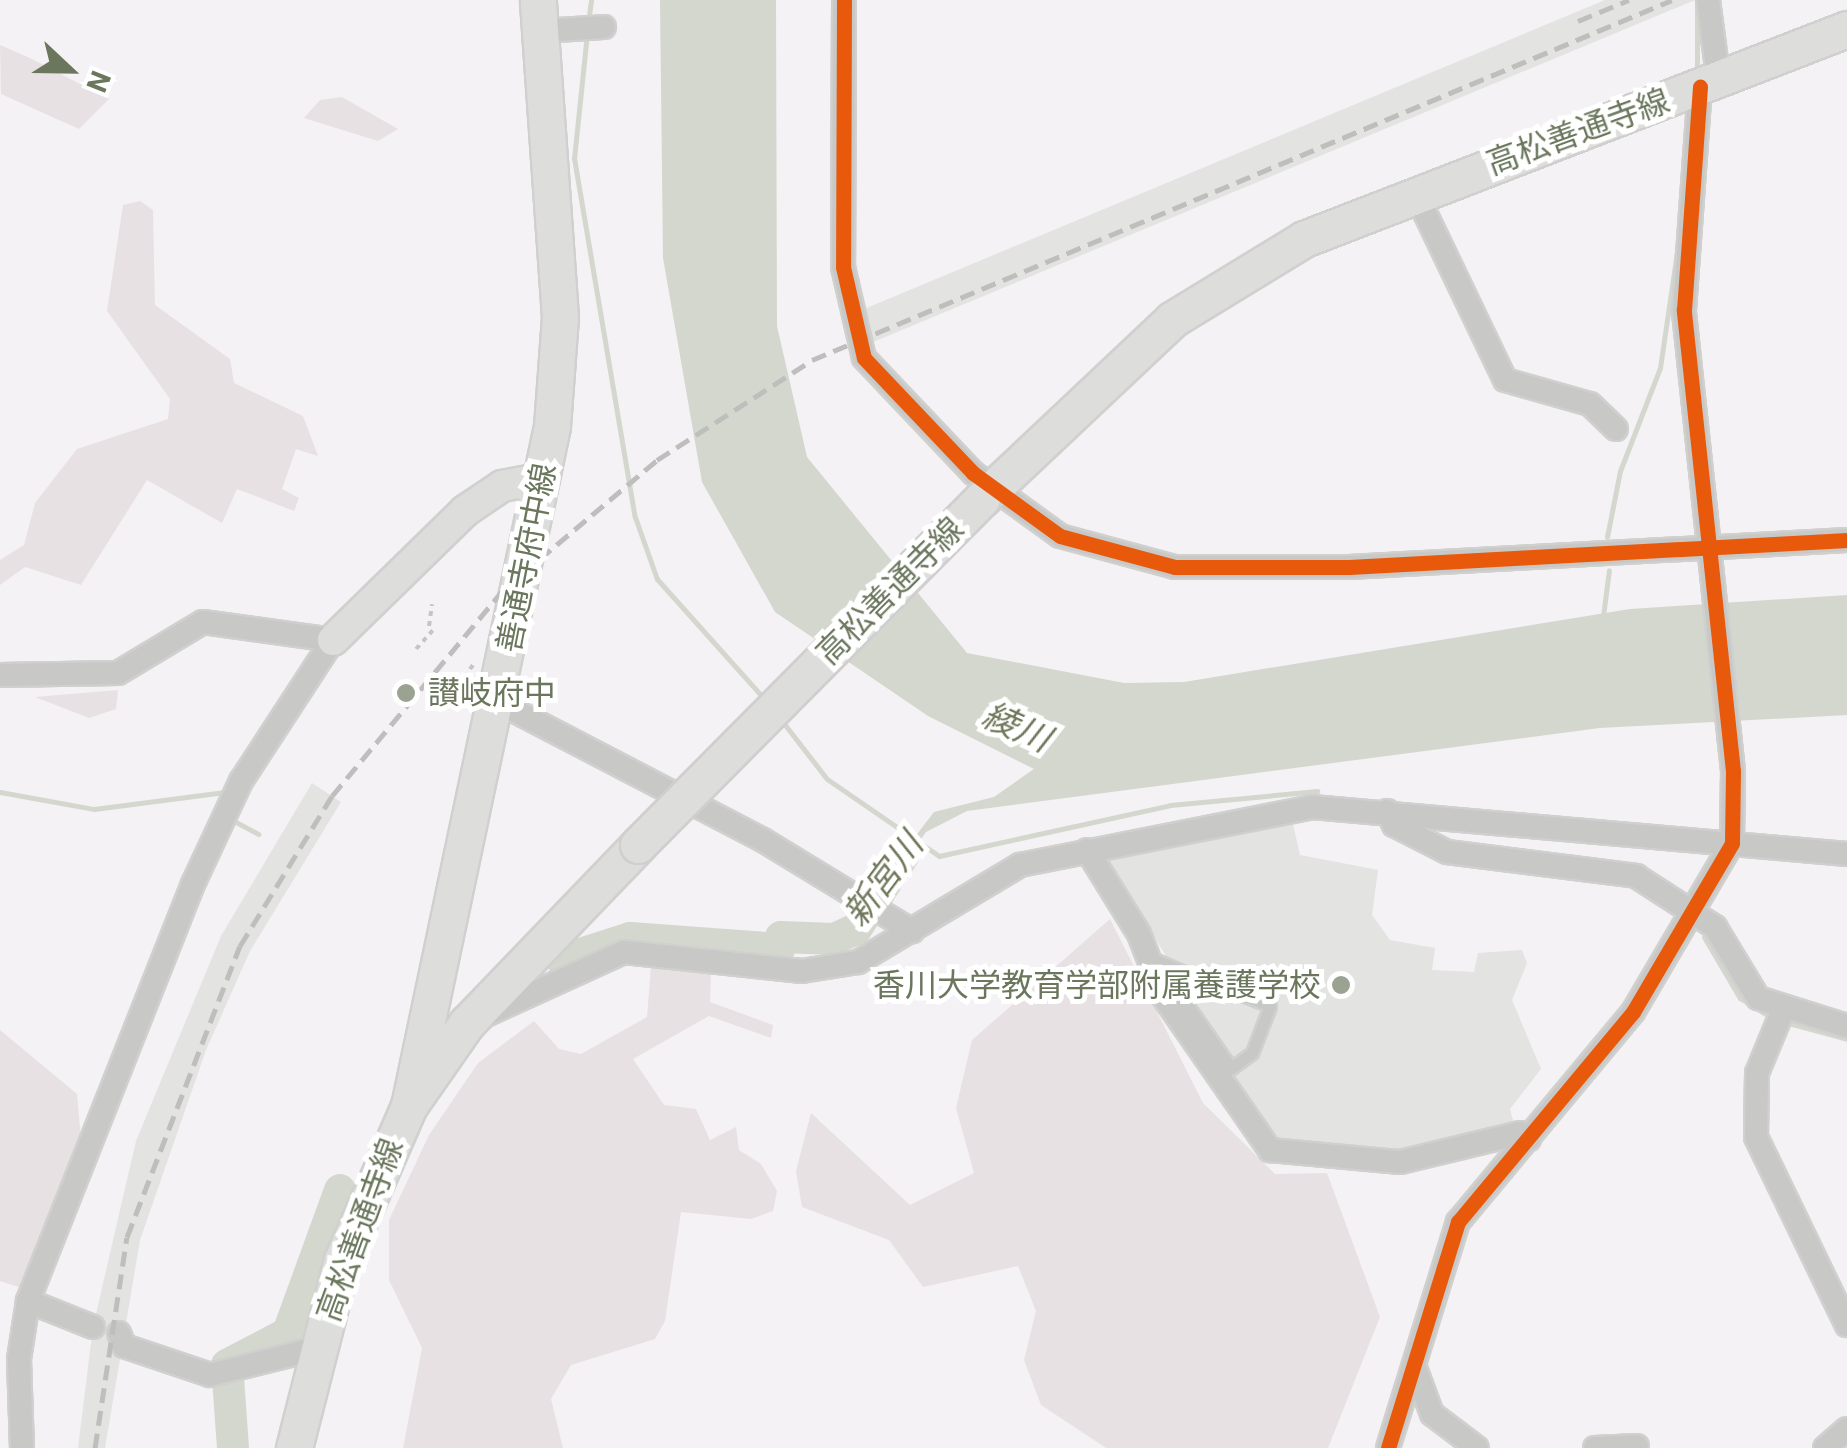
<!DOCTYPE html>
<meta charset="utf-8">
<style>
body{margin:0}
#map{position:relative;width:1847px;height:1448px;overflow:hidden;background:#f4f2f4;font-family:Roboto,"Noto Sans JP",sans-serif}
div>[style]{position:absolute}
[style*='--x']{left:calc(var(--x)*1px);top:calc(var(--y)*1px);width:calc(var(--w)*1px);rotate:calc(var(--a)*1deg)}
.built>*{inset:0;background:#e3e3e2}
.green>*{inset:0;background:#e7e1e4}
.water>*{inset:0;background:#d4d7ce}
.stream>*{height:5px;margin:-2.5px;padding:0 2.5px;transform-origin:2.5px;border-radius:2.5px;background:#d4d7ce}
.river>*{height:32px;margin:-16px;padding:0 16px;transform-origin:16px;border-radius:16px;background:#d4d7ce}
.path>*{height:4px;margin-top:-2px;transform-origin:0;background:repeating-linear-gradient(90deg,#c4c5c4 0 5px,transparent 0 10px)}
.roads{filter:drop-shadow(2px 0 #d0d0cf) drop-shadow(-2px 0 #d0d0cf) drop-shadow(0 2px #d0d0cf) drop-shadow(0 -2px #d0d0cf)}
.lane>*{height:11px;margin:-5.5px;padding:0 5.5px;transform-origin:5.5px;border-radius:5.5px;background:#c8c8c6}
.street>*{height:22px;margin:-11px;padding:0 11px;transform-origin:11px;border-radius:11px;background:#c8c8c6}
.secondary>*{height:30px;margin:-15px;padding:0 15px;transform-origin:15px;border-radius:15px;background:#dddedc}
.primary>*{height:35px;margin:-17.5px;padding:0 17.5px;transform-origin:17.5px;border-radius:17.5px;background:#dddedc}
.rail>*{height:5px;margin-top:-2.5px;transform-origin:0;background:repeating-linear-gradient(90deg,#bebebc 0 15px,transparent 0 23px)}
.bridges{filter:drop-shadow(2px 0 #d0cfcf) drop-shadow(-2px 0 #d0cfcf) drop-shadow(0 2px #d0cfcf) drop-shadow(0 -2px #d0cfcf)}
.primary-bridge>*{height:35px;margin:-17.5px;padding:0 17.5px;transform-origin:17.5px;border-radius:17.5px;background:#dddedc}
.cycleway>*{height:15px;margin:-7.5px;padding:0 7.5px;transform-origin:7.5px;border-radius:7.5px;background:#e8590c}
.dots>*{width:28px;height:28px;translate:-50% -50%;box-sizing:border-box;border:5px solid #fff;border-radius:50%}
span{translate:-50% -50%;white-space:nowrap;text-align:center;line-height:1.15;-webkit-text-stroke:10px #fff;paint-order:stroke}
.street-label{font-size:32px;color:#6a775d}
.poi-label{font-size:32px;color:#6a775d}
.left{translate:0 -50%;text-align:left}
.right{translate:-100% -50%;text-align:right}
.water-label{font-size:35px;color:#70785b;font-style:italic}
.north{position:absolute;left:20px;top:20px;width:100px;height:100px;-webkit-text-stroke:8px #fff;paint-order:stroke;rotate:112deg;font-size:28px;font-weight:700;line-height:40px;text-align:center;color:#6a775d}
.north::after{content:'';display:block;margin:auto;width:35px;height:45px;background:#6a775d;clip-path:polygon(50% 0,100% 100%,50% 72%,0 100%)}
</style>
<div id="map">
<div class="built">
<div style="clip-path:polygon(1605px 0,1695px 0,873px 342px,857px 312px)"></div>
<div style="clip-path:polygon(312px 783px,341px 802px,250px 951px,206px 1050px,140px 1240px,105px 1448px,78px 1448px,93px 1327px,136px 1141px,221px 936px)"></div>
<div style="clip-path:polygon(1292px 820px,1300px 855px,1378px 870px,1372px 915px,1390px 940px,1435px 948px,1432px 970px,1474px 972px,1478px 953px,1522px 950px,1527px 963px,1512px 1000px,1541px 1069px,1510px 1109px,1515px 1128px,1398px 1155px,1272px 1141px,1163px 977px,1165px 954px,1104px 859px)"></div>
</div>
<div class="green">
<div style="clip-path:polygon(0 45px,30px 58px,109px 99px,79px 129px,1px 94px)"></div>
<div style="clip-path:polygon(342px 97px,398px 129px,378px 141px,304px 118px,320px 100px)"></div>
<div style="clip-path:polygon(140px 201px,153px 210px,155px 305px,230px 359px,234px 383px,303px 416px,318px 456px,296px 449px,282px 489px,299px 498px,294px 511px,237px 489px,222px 523px,147px 480px,81px 585px,25px 567px,0 585px,0 560px,24px 545px,35px 503px,77px 449px,168px 419px,170px 399px,107px 311px,123px 205px)"></div>
<div style="clip-path:polygon(118px 690px,116px 709px,89px 718px,35px 697px)"></div>
<div style="clip-path:polygon(1110px 919px,1203px 1103px,1275px 1174px,1327px 1173px,1380px 1317px,1328px 1448px,1106px 1448px,1041px 1405px,1024px 1360px,1036px 1311px,1018px 1266px,923px 1287px,889px 1240px,802px 1207px,796px 1171px,811px 1113px,910px 1205px,974px 1173px,956px 1108px,972px 1040px)"></div>
<div style="clip-path:polygon(651px 966px,711px 973px,710px 1002px,773px 1025px,771px 1038px,709px 1016px,633px 1059px,664px 1105px,696px 1109px,710px 1140px,736px 1127px,739px 1150px,761px 1164px,777px 1191px,773px 1211px,751px 1219px,681px 1212px,665px 1321px,655px 1339px,571px 1365px,551px 1399px,563px 1448px,403px 1448px,422px 1348px,389px 1280px,389px 1220px,429px 1135px,478px 1063px,534px 1021px,559px 1049px,581px 1054px,647px 1017px)"></div>
<div style="clip-path:polygon(0 1030px,77px 1094px,81px 1139px,22px 1288px,0 1281px)"></div>
</div>
<div class="water">
<div style="clip-path:polygon(660px 0,776px 0,777px 326px,807px 457px,967px 653px,1124px 683px,1184px 682px,1630px 609px,1847px 595px,1847px 715px,1600px 728px,967px 811px,926px 832px,882px 894px,875px 889px,934px 812px,994px 797px,1034px 769px,928px 716px,775px 612px,702px 482px,663px 258px)"></div>
</div>
<div class="stream">
<div style="--x:588;--y:22;--w:22;--a:-82"></div>
<div style="--x:587;--y:33;--w:126;--a:95.9"></div>
<div style="--x:574;--y:158;--w:364;--a:80.4"></div>
<div style="--x:635;--y:517;--w:66;--a:70.5"></div>
<div style="--x:657;--y:579;--w:164;--a:48.2"></div>
<div style="--x:1697;--y:71;--w:66;--a:-90"></div>
<div style="--x:1607;--y:537;--w:67;--a:-78.9"></div>
<div style="--x:1620;--y:471;--w:110;--a:-68.8"></div>
<div style="--x:1660;--y:368;--w:131;--a:-81.7"></div>
<div style="--x:1603;--y:616;--w:46;--a:-82.6"></div>
<div style="--x:782;--y:721;--w:73;--a:52.2"></div>
<div style="--x:827;--y:779;--w:136;--a:34.5"></div>
<div style="--x:939;--y:856;--w:237;--a:-12.4"></div>
<div style="--x:1170;--y:805;--w:148;--a:-5.4"></div>
<div style="--x:0;--y:792;--w:96;--a:10.3"></div>
<div style="--x:94;--y:809;--w:132;--a:-7.4"></div>
<div style="--x:232;--y:820;--w:30;--a:28"></div>
<div style="--x:1704;--y:937;--w:71;--a:59.5"></div>
<div style="--x:1740;--y:998;--w:36;--a:32"></div>
<div style="--x:1785;--y:1022;--w:64;--a:15.3"></div>
</div>
<div class="river">
<div style="--x:562;--y:960;--w:71;--a:-17.9"></div>
<div style="--x:630;--y:938;--w:149;--a:4.2"></div>
<div style="--x:779;--y:949;--w:12;--a:-81"></div>
<div style="--x:781;--y:937;--w:53;--a:2.2"></div>
<div style="--x:834;--y:939;--w:24;--a:-24"></div>
<div style="--x:856;--y:929;--w:87;--a:-57.2"></div>
<div style="--x:233;--y:1448;--w:83;--a:-94.1"></div>
<div style="--x:227;--y:1365;--w:69;--a:-27.7"></div>
<div style="--x:288;--y:1333;--w:152;--a:-70"></div>
</div>
<div class="path">
<div style="--x:429;--y:626;--w:22;--a:-82"></div>
<div style="--x:416;--y:649;--w:25;--a:-48"></div>
<div style="--x:464;--y:677;--w:15;--a:-53"></div>
</div>
<div class="roads">
<div class="lane">
<div style="--x:1149;--y:957;--w:30;--a:23"></div>
<div style="--x:1177;--y:969;--w:100;--a:21.7"></div>
<div style="--x:1270;--y:1006;--w:50;--a:111"></div>
<div style="--x:1252;--y:1053;--w:26;--a:144"></div>
<div style="--x:1231;--y:1068;--w:103;--a:-124.8"></div>
<div style="--x:1172;--y:983;--w:15;--a:-70"></div>
</div>
<div class="street">
<div style="--x:844;--y:0;--w:267;--a:90.2"></div>
<div style="--x:843;--y:267;--w:93;--a:77"></div>
<div style="--x:864;--y:358;--w:158;--a:46.5"></div>
<div style="--x:973;--y:473;--w:107;--a:35.9"></div>
<div style="--x:1060;--y:536;--w:119;--a:15.1"></div>
<div style="--x:1175;--y:567;--w:174;--a:0"></div>
<div style="--x:1349;--y:567;--w:499;--a:-3.1"></div>
<div style="--x:1708;--y:0;--w:77;--a:82.5"></div>
<div style="--x:541;--y:31;--w:63;--a:-3.6"></div>
<div style="--x:1415;--y:192;--w:208;--a:64.4"></div>
<div style="--x:1505;--y:380;--w:88;--a:15.8"></div>
<div style="--x:1590;--y:404;--w:36;--a:44"></div>
<div style="--x:0;--y:675;--w:118;--a:-1"></div>
<div style="--x:118;--y:673;--w:99;--a:-31"></div>
<div style="--x:203;--y:622;--w:131;--a:7.9"></div>
<div style="--x:333;--y:640;--w:168;--a:123.1"></div>
<div style="--x:241;--y:781;--w:114;--a:115"></div>
<div style="--x:193;--y:884;--w:448;--a:111.6"></div>
<div style="--x:28;--y:1301;--w:59;--a:98.8"></div>
<div style="--x:19;--y:1359;--w:89;--a:88.1"></div>
<div style="--x:498;--y:702;--w:299;--a:27.5"></div>
<div style="--x:763;--y:840;--w:175;--a:31.4"></div>
<div style="--x:1387;--y:811;--w:16;--a:63"></div>
<div style="--x:1394;--y:825;--w:59;--a:27"></div>
<div style="--x:1447;--y:852;--w:191;--a:7.2"></div>
<div style="--x:1636;--y:876;--w:94;--a:32.8"></div>
<div style="--x:1715;--y:927;--w:83;--a:58.8"></div>
<div style="--x:1758;--y:998;--w:93;--a:17.5"></div>
<div style="--x:1087;--y:850;--w:99;--a:58.2"></div>
<div style="--x:1139;--y:934;--w:66;--a:68.8"></div>
<div style="--x:1163;--y:996;--w:188;--a:55.2"></div>
<div style="--x:1270;--y:1150;--w:131;--a:5.3"></div>
<div style="--x:1400;--y:1162;--w:124;--a:-13.5"></div>
<div style="--x:1521;--y:1133;--w:10;--a:37"></div>
<div style="--x:1783;--y:1010;--w:68;--a:112.4"></div>
<div style="--x:1757;--y:1073;--w:64;--a:90.9"></div>
<div style="--x:1756;--y:1137;--w:209;--a:64.2"></div>
<div style="--x:479;--y:1018;--w:159;--a:-24.5"></div>
<div style="--x:624;--y:952;--w:179;--a:6.1"></div>
<div style="--x:802;--y:971;--w:57;--a:-9.1"></div>
<div style="--x:858;--y:962;--w:189;--a:-30.9"></div>
<div style="--x:1020;--y:865;--w:298;--a:-11.2"></div>
<div style="--x:1312;--y:807;--w:537;--a:5.02"></div>
<div style="--x:28;--y:1301;--w:70;--a:21.8"></div>
<div style="--x:119;--y:1333;--w:14;--a:69"></div>
<div style="--x:124;--y:1346;--w:91;--a:18.6"></div>
<div style="--x:210;--y:1375;--w:111;--a:-14"></div>
<div style="--x:1415;--y:1368;--w:49;--a:69.7"></div>
<div style="--x:1432;--y:1414;--w:56;--a:37.1"></div>
<div style="--x:1388;--y:1448;--w:237;--a:-72.8"></div>
<div style="--x:1458;--y:1222;--w:273;--a:-50.2"></div>
<div style="--x:1633;--y:1012;--w:196;--a:-59.6"></div>
<div style="--x:1732;--y:843;--w:72;--a:-89.2"></div>
<div style="--x:1733;--y:771;--w:464;--a:-96.1"></div>
<div style="--x:1684;--y:310;--w:224;--a:-85.9"></div>
<div style="--x:1595;--y:1448;--w:42;--a:-2.7"></div>
<div style="--x:1825;--y:1448;--w:29;--a:-41"></div>
</div>
<div class="secondary">
<div style="--x:333;--y:640;--w:185;--a:-44.3"></div>
<div style="--x:465;--y:511;--w:45;--a:-34"></div>
<div style="--x:502;--y:486;--w:43;--a:-10.8"></div>
</div>
<div class="primary">
<div style="--x:982;--y:499;--w:262;--a:-43.3"></div>
<div style="--x:1173;--y:319;--w:153;--a:-31.4"></div>
<div style="--x:1304;--y:239;--w:582;--a:-21.14"></div>
<div style="--x:409;--y:1106;--w:695;--a:-78.12"></div>
<div style="--x:552;--y:426;--w:109;--a:-85.8"></div>
<div style="--x:560;--y:317;--w:318;--a:-94"></div>
<div style="--x:294;--y:1448;--w:194;--a:-75.7"></div>
<div style="--x:342;--y:1260;--w:168;--a:-66.5"></div>
<div style="--x:409;--y:1106;--w:101;--a:-55.1"></div>
<div style="--x:467;--y:1023;--w:247;--a:-46.1"></div>
</div>
</div>
<div class="rail">
<div style="--x:1578;--y:21;--w:55;--a:-22.4"></div>
<div style="--x:95;--y:1448;--w:213;--a:-81.4"></div>
<div style="--x:127;--y:1237;--w:312;--a:-68.8"></div>
<div style="--x:240;--y:946;--w:176;--a:-58.5"></div>
<div style="--x:332;--y:796;--w:269;--a:-50.3"></div>
<div style="--x:504;--y:589;--w:200;--a:-40.1"></div>
<div style="--x:657;--y:460;--w:184;--a:-32.8"></div>
<div style="--x:812;--y:360;--w:932;--a:-22.71"></div>
</div>
<div class="bridges">
<div class="primary-bridge">
<div style="--x:638;--y:845;--w:488;--a:-45.2"></div>
</div>
</div>
<div class="cycleway">
<div style="--x:844;--y:0;--w:267;--a:90.2"></div>
<div style="--x:843;--y:267;--w:93;--a:77"></div>
<div style="--x:864;--y:358;--w:158;--a:46.5"></div>
<div style="--x:973;--y:473;--w:107;--a:35.9"></div>
<div style="--x:1060;--y:536;--w:119;--a:15.1"></div>
<div style="--x:1175;--y:567;--w:174;--a:0"></div>
<div style="--x:1349;--y:567;--w:499;--a:-3.1"></div>
<div style="--x:1388;--y:1448;--w:237;--a:-72.8"></div>
<div style="--x:1458;--y:1222;--w:273;--a:-50.2"></div>
<div style="--x:1633;--y:1012;--w:196;--a:-59.6"></div>
<div style="--x:1732;--y:843;--w:72;--a:-89.2"></div>
<div style="--x:1733;--y:771;--w:464;--a:-96.1"></div>
<div style="--x:1684;--y:310;--w:224;--a:-85.9"></div>
</div>
<div class="dots">
<div style="left:406px;top:693px;background:#9aa292"></div>
<div style="left:1341px;top:985px;background:#9aa292"></div>
</div>
<div class="street-label">
<span style="left:1578px;top:132px;rotate:-20deg">高松善通寺線</span>
<span style="left:527px;top:558px;rotate:-79deg">善通寺府中線</span>
<span style="left:890px;top:591px;rotate:-45deg">高松善通寺線</span>
<span style="left:360px;top:1230px;rotate:-70deg">高松善通寺線</span>
</div>
<div class="poi-label">
<span class="left" style="left:428px;top:693px">讃岐府中</span>
<span class="right" style="left:1321px;top:985px">香川大学教育学部附属養護学校</span>
</div>
<div class="water-label">
<span style="left:1016px;top:728px;rotate:24deg">綾川</span>
<span style="left:884px;top:880px;rotate:-53deg">新宮川</span>
</div>
<div class="north">N</div>
</div>
